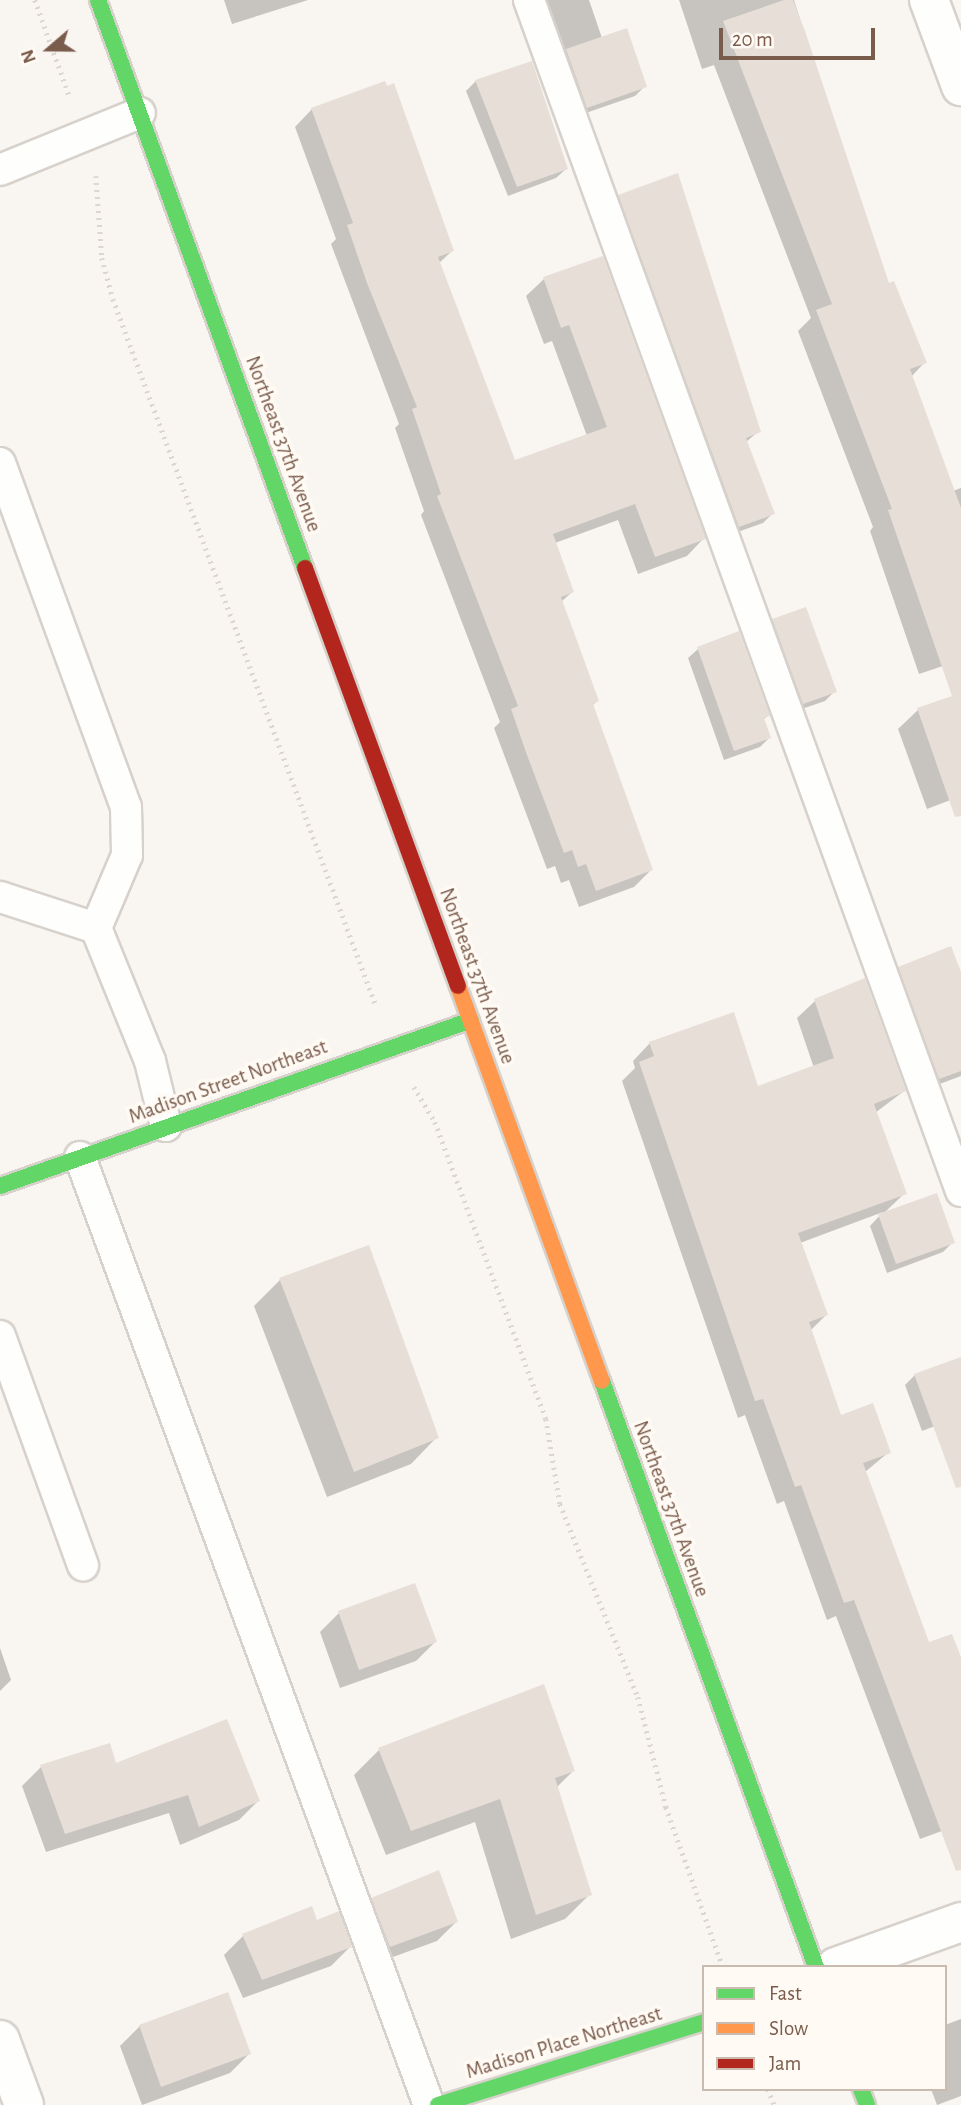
<!DOCTYPE html>
<style>
body{margin:0}
#map{position:relative;width:961px;height:2105px;overflow:hidden;background:#f9f5f0;font-family:"Alegreya Sans",sans-serif}
div>[style]{position:absolute}
[style*='--x']{left:calc(var(--x)*1px);top:calc(var(--y)*1px);width:calc(var(--w)*1px);rotate:calc(var(--a)*1deg)}
.shadow>*{inset:0;background:#0003}
.building>*{inset:0;background:#e6ded7}
.path>*{height:4.5px;margin-top:-2.25px;transform-origin:0;background:repeating-linear-gradient(90deg,#dcd5d0 0 2px,transparent 0 7px)}
.roads{filter:drop-shadow(2px 0 #d7d1cb) drop-shadow(-2px 0 #d7d1cb) drop-shadow(0 2px #d7d1cb) drop-shadow(0 -2px #d7d1cb)}
.lane>*{height:30px;margin:-15px;padding:0 15px;transform-origin:15px;border-radius:15px;background:#fefefd}
.street>*{height:38px;margin:-19px;padding:0 19px;transform-origin:19px;border-radius:19px;background:#fefefd}
.fast>*{height:16px;margin:-8px;padding:0 8px;transform-origin:8px;border-radius:8px;background:#63d668}
.slow>*{height:16px;margin:-8px;padding:0 8px;transform-origin:8px;border-radius:8px;background:#ff974d}
.jam>*{height:16px;margin:-8px;padding:0 8px;transform-origin:8px;border-radius:8px;background:#b3261e}
span{translate:-50% -50%;white-space:nowrap;text-align:center;line-height:1.15;-webkit-text-stroke:7px #fffaf3;paint-order:stroke}
.street-label{font-size:21px;color:#7a5c4d}
.legend{position:absolute;left:702px;top:1965px;width:245px;height:126px;box-sizing:border-box;background:#fffaf3;border:2px solid #cabbb1;margin:0;padding:9px 12px;list-style:none;font-size:21px;color:#7a5c4d}
.legend li{display:flex;align-items:center;gap:14px;height:35px}
.legend b{width:35px;border:2px solid #cabbb1}
.north{position:absolute;left:14px;top:14px;width:70px;height:70px;-webkit-text-stroke:5px #fffaf3;paint-order:stroke;rotate:250deg;font-size:19px;font-weight:700;line-height:28px;text-align:center;color:#7a5c4d}
.north::after{content:'';display:block;margin:auto;width:24px;height:32px;background:#7a5c4d;clip-path:polygon(50% 0,100% 100%,50% 72%,0 100%)}
.scale{position:absolute;left:719px;top:28px;width:156px;height:32px;box-sizing:border-box;border:4px solid #7a5c4d;border-top:0;padding-left:9px;font-size:21px;line-height:24px;white-space:nowrap;color:#7a5c4d;-webkit-text-stroke:5px #fffaf3;paint-order:stroke}
</style>
<div id="map">
<div class="shadow">
<div style="clip-path:polygon(224px 0,308px 0,232px 24px)"></div>
<div style="clip-path:polygon(533px 0,589px 0,602px 38px,645px 86px,635px 96px,577px 116px)"></div>
<div style="clip-path:polygon(679px 0,794px 0,853px 189px,888px 285px,925px 362px,911px 377px,953px 491px,961px 488px,961px 660px,919px 674px,870px 531px,873px 527px,798px 331px,811px 318px,714px 65px,702px 69px)"></div>
<div style="clip-path:polygon(531px 63px,566px 169px,556px 178px,508px 196px,466px 91px,476px 81px)"></div>
<div style="clip-path:polygon(312px 109px,452px 251px,438px 264px,514px 462px,587px 436px,552px 341px,544px 344px,526px 296px,544px 279px,704px 538px,687px 556px,638px 574px,618px 520px,555px 543px,572px 592px,561px 602px,597px 701px,592px 706px,651px 870px,634px 887px,579px 907px,569px 880px,561px 883px,555px 866px,547px 869px,494px 728px,500px 722px,421px 515px,424px 511px,395px 428px,399px 424px,331px 244px,336px 239px,295px 127px)"></div>
<div style="clip-path:polygon(619px 196px,759px 431px,746px 442px,773px 513px,763px 523px,729px 535px,610px 206px)"></div>
<div style="clip-path:polygon(773px 621px,835px 691px,825px 701px,793px 712px,764px 631px)"></div>
<div style="clip-path:polygon(698px 649px,768px 715px,763px 720px,769px 738px,760px 747px,724px 760px,688px 658px)"></div>
<div style="clip-path:polygon(961px 695px,961px 796px,927px 809px,898px 729px,918px 710px)"></div>
<div style="clip-path:polygon(899px 968px,961px 978px,961px 1076px,929px 1088px,890px 978px)"></div>
<div style="clip-path:polygon(815px 1001px,904px 1091px,875px 1113px,905px 1193px,883px 1214px,953px 1242px,943px 1252px,887px 1273px,870px 1226px,883px 1212px,800px 1243px,826px 1315px,810px 1331px,840px 1418px,889px 1452px,865px 1472px,928px 1645px,961px 1662px,961px 1824px,920px 1839px,836px 1616px,827px 1620px,784px 1501px,777px 1504px,745px 1415px,738px 1418px,622px 1081px,635px 1068px,633px 1061px,650px 1043px,757px 1088px,814px 1068px,797px 1018px)"></div>
<div style="clip-path:polygon(280px 1280px,437px 1437px,411px 1464px,327px 1497px,254px 1306px)"></div>
<div style="clip-path:polygon(961px 1359px,961px 1416px,922px 1431px,905px 1385px,915px 1375px)"></div>
<div style="clip-path:polygon(339px 1613px,435px 1642px,416px 1661px,340px 1688px,320px 1632px)"></div>
<div style="clip-path:polygon(0 1648px,11px 1680px,0 1691px)"></div>
<div style="clip-path:polygon(543px 1687px,573px 1771px,556px 1788px,590px 1894px,565px 1919px,511px 1939px,475px 1822px,386px 1855px,354px 1775px,379px 1750px)"></div>
<div style="clip-path:polygon(115px 1766px,258px 1801px,239px 1820px,180px 1845px,169px 1813px,46px 1852px,22px 1786px,41px 1767px)"></div>
<div style="clip-path:polygon(372px 1899px,456px 1922px,437px 1941px,371px 1965px,353px 1918px)"></div>
<div style="clip-path:polygon(316px 1922px,350px 1947px,331px 1966px,243px 1998px,224px 1955px,243px 1936px)"></div>
<div style="clip-path:polygon(961px 2019px,961px 2096px,937px 2105px,931px 2089px,945px 2089px,945px 2025px)"></div>
<div style="clip-path:polygon(140px 2026px,249px 2054px,230px 2073px,142px 2105px,120px 2046px)"></div>
</div>
<div class="building">
<div style="clip-path:polygon(784px 0,793px 0,805px 31px,889px 283px,894px 281px,927px 363px,910px 369px,961px 508px,961px 816px,955px 817px,917px 708px,952px 696px,888px 510px,892px 509px,816px 310px,832px 304px,723px 21px)"></div>
<div style="clip-path:polygon(627px 28px,647px 87px,587px 108px,566px 49px)"></div>
<div style="clip-path:polygon(532px 61px,568px 169px,517px 187px,475px 80px)"></div>
<div style="clip-path:polygon(385px 81px,387px 86px,394px 83px,454px 251px,438px 257px,515px 460px,607px 427px,569px 325px,561px 328px,543px 277px,603px 256px,706px 539px,655px 557px,635px 504px,553px 534px,574px 592px,561px 597px,599px 701px,593px 704px,653px 870px,596px 891px,586px 864px,578px 867px,572px 850px,564px 853px,527px 755px,511px 709px,518px 706px,437px 496px,441px 494px,412px 409px,417px 407px,367px 283px,347px 225px,353px 223px,311px 108px)"></div>
<div style="clip-path:polygon(678px 173px,761px 432px,746px 438px,775px 514px,739px 527px,618px 195px)"></div>
<div style="clip-path:polygon(806px 607px,837px 692px,803px 704px,772px 619px)"></div>
<div style="clip-path:polygon(739px 631px,770px 716px,764px 718px,771px 738px,734px 751px,697px 647px)"></div>
<div style="clip-path:polygon(951px 946px,961px 972px,961px 1071px,939px 1079px,898px 967px)"></div>
<div style="clip-path:polygon(865px 978px,906px 1091px,874px 1104px,907px 1194px,798px 1233px,828px 1315px,809px 1322px,841px 1415px,873px 1403px,891px 1453px,863px 1463px,929px 1642px,952px 1634px,961px 1657px,961px 1870px,956px 1871px,854px 1600px,844px 1603px,801px 1485px,795px 1487px,763px 1399px,755px 1401px,639px 1062px,654px 1056px,649px 1042px,734px 1012px,758px 1086px,834px 1058px,814px 999px)"></div>
<div style="clip-path:polygon(937px 1193px,955px 1243px,896px 1264px,878px 1214px)"></div>
<div style="clip-path:polygon(369px 1245px,439px 1438px,354px 1472px,279px 1278px)"></div>
<div style="clip-path:polygon(961px 1357px,961px 1487px,956px 1488px,914px 1374px)"></div>
<div style="clip-path:polygon(415px 1583px,437px 1642px,359px 1670px,338px 1611px)"></div>
<div style="clip-path:polygon(544px 1684px,575px 1771px,555px 1778px,592px 1895px,536px 1915px,500px 1799px,411px 1831px,378px 1748px)"></div>
<div style="clip-path:polygon(227px 1719px,260px 1801px,199px 1827px,188px 1795px,65px 1834px,40px 1765px,110px 1743px,116px 1763px)"></div>
<div style="clip-path:polygon(439px 1870px,458px 1922px,390px 1947px,371px 1898px)"></div>
<div style="clip-path:polygon(312px 1906px,317px 1920px,339px 1911px,352px 1947px,262px 1980px,242px 1934px)"></div>
<div style="clip-path:polygon(228px 1992px,251px 2054px,161px 2087px,139px 2025px)"></div>
</div>
<div class="path">
<div style="--x:35;--y:0;--w:104;--a:70.3"></div>
<div style="--x:96;--y:176;--w:82;--a:85.8"></div>
<div style="--x:102;--y:258;--w:42;--a:75"></div>
<div style="--x:113;--y:299;--w:751;--a:69.59"></div>
<div style="--x:414;--y:1087;--w:41;--a:59"></div>
<div style="--x:435;--y:1122;--w:317;--a:69.5"></div>
<div style="--x:546;--y:1419;--w:86;--a:80.6"></div>
<div style="--x:560;--y:1504;--w:208;--a:68"></div>
<div style="--x:638;--y:1697;--w:114;--a:75.7"></div>
<div style="--x:666;--y:1807;--w:170;--a:70.4"></div>
<div style="--x:768;--y:2089;--w:17;--a:69"></div>
</div>
<div class="roads">
<div class="lane">
<div style="--x:529;--y:0;--w:1267;--a:70.06"></div>
<div style="--x:0;--y:170;--w:151;--a:-22.2"></div>
<div style="--x:0;--y:463;--w:366;--a:69.9"></div>
<div style="--x:126;--y:807;--w:48;--a:88.8"></div>
<div style="--x:127;--y:855;--w:79;--a:113"></div>
<div style="--x:96;--y:928;--w:144;--a:67.9"></div>
<div style="--x:150;--y:1061;--w:67;--a:76.2"></div>
<div style="--x:0;--y:897;--w:101;--a:17.9"></div>
<div style="--x:80;--y:1157;--w:1010;--a:69.79"></div>
<div style="--x:0;--y:1336;--w:244;--a:70.1"></div>
</div>
<div class="street">
<div style="--x:929;--y:0;--w:92;--a:69.6"></div>
<div style="--x:836;--y:1967;--w:133;--a:-19.8"></div>
<div style="--x:0;--y:2040;--w:69;--a:69.7"></div>
</div>
<div class="fast">
<div style="--x:98;--y:0;--w:605;--a:69.98"></div>
<div style="--x:0;--y:1186;--w:499;--a:-19.4"></div>
<div style="--x:602;--y:1381;--w:624;--a:69.94"></div>
<div style="--x:861;--y:2089;--w:17;--a:69"></div>
<div style="--x:438;--y:2105;--w:279;--a:-17.3"></div>
</div>
<div class="slow">
<div style="--x:458;--y:986;--w:420;--a:70"></div>
</div>
<div class="jam">
<div style="--x:305;--y:568;--w:445;--a:69.9"></div>
</div>
</div>
<div class="street-label">
<span style="left:283px;top:444px;rotate:70deg">Northeast 37th Avenue</span>
<span style="left:477px;top:976px;rotate:70deg">Northeast 37th Avenue</span>
<span style="left:228px;top:1082px;rotate:-20deg">Madison Street Northeast</span>
<span style="left:671px;top:1509px;rotate:70deg">Northeast 37th Avenue</span>
<span style="left:564px;top:2043px;rotate:-17deg">Madison Place Northeast</span>
</div>
<ul class="legend">
<li><b style="height:9px;background:#63d668"></b>Fast</li>
<li><b style="height:9px;background:#ff974d"></b>Slow</li>
<li><b style="height:9px;background:#b3261e"></b>Jam</li>
</ul>
<div class="north">N</div>
<div class="scale">20 m</div>
</div>
